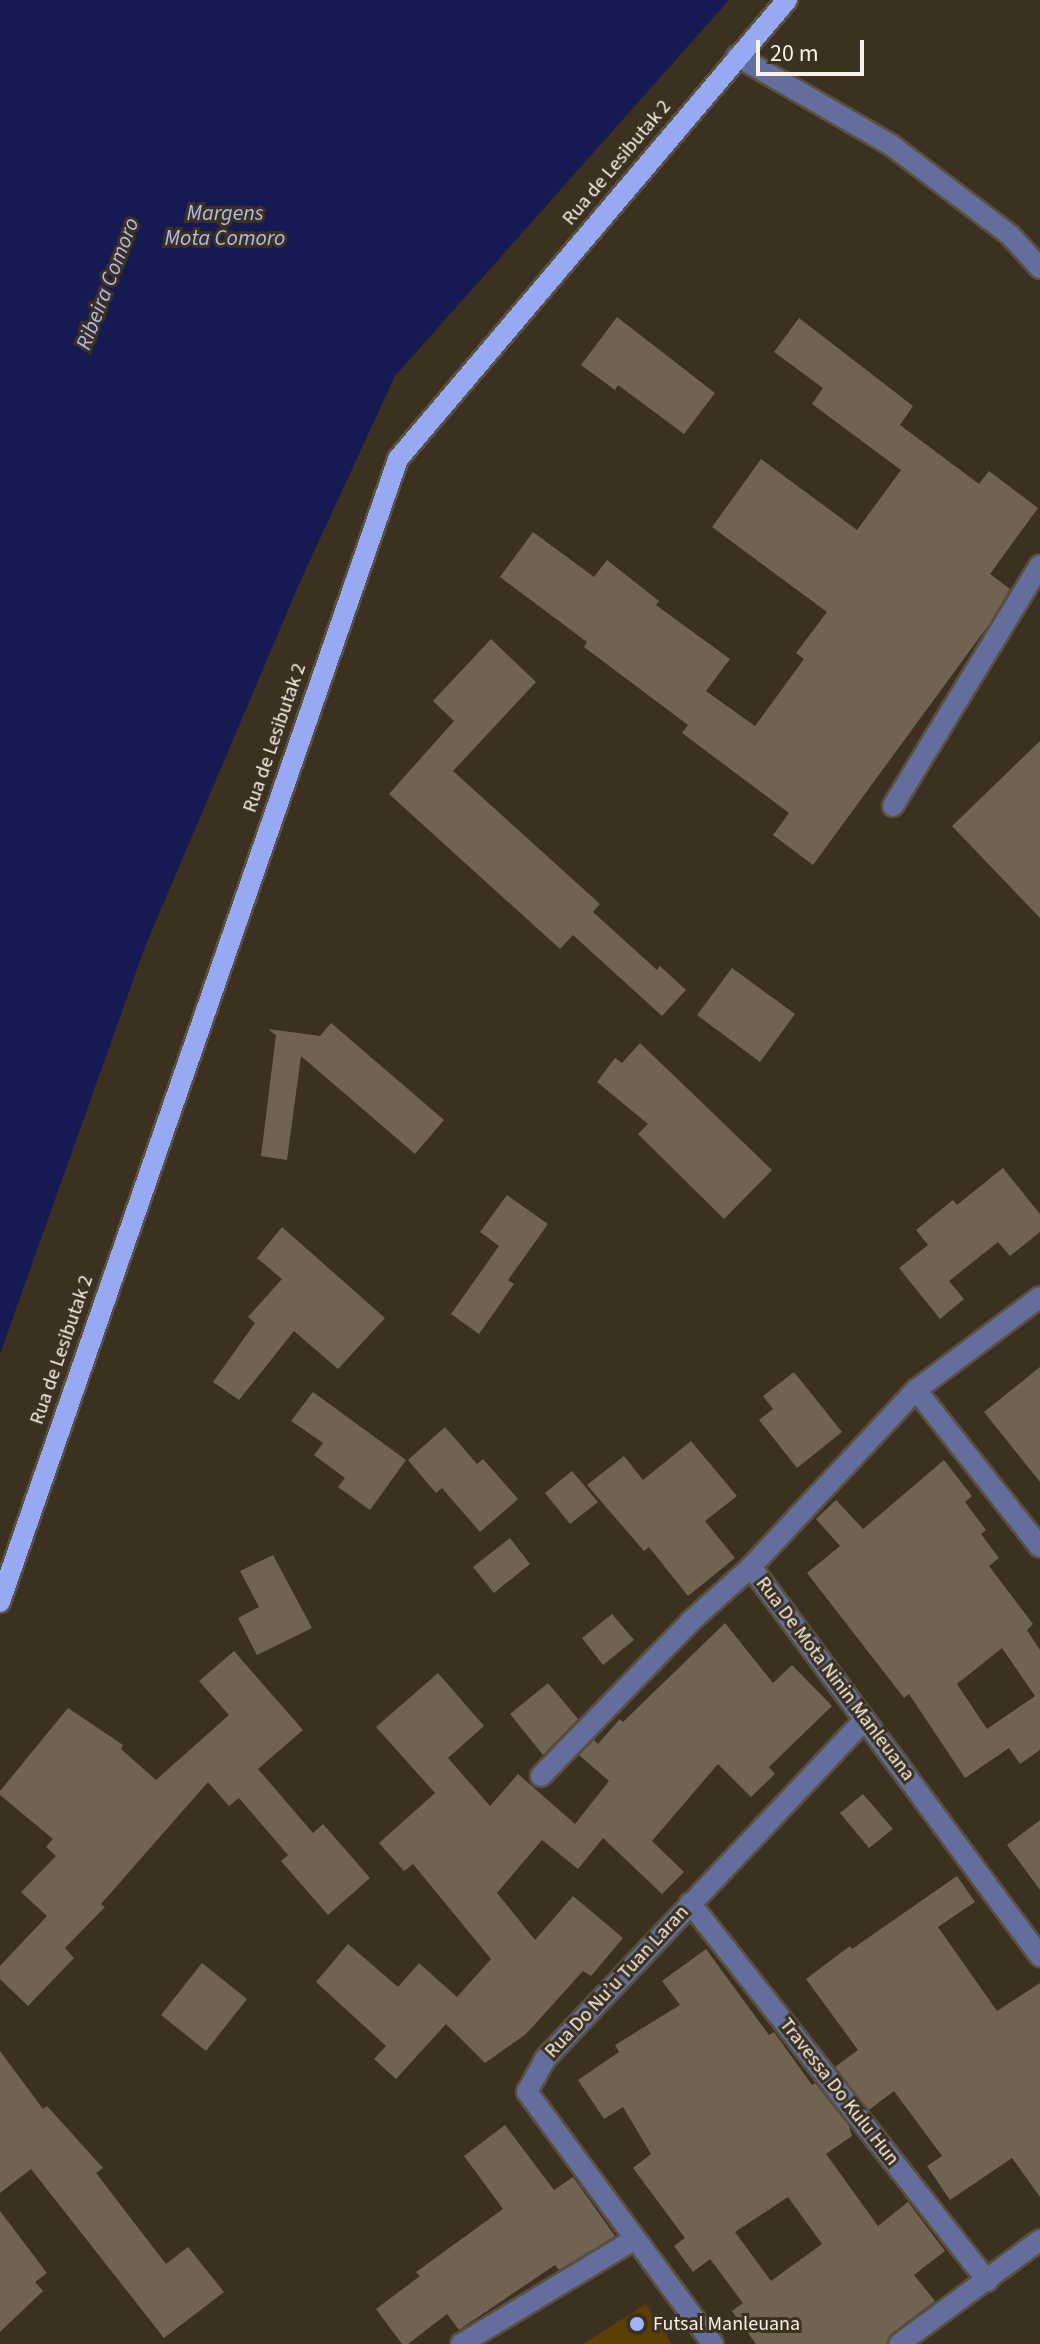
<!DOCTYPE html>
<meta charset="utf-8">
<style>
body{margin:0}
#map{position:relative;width:1040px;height:2344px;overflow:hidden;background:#3c3121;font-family:"Source Sans 3",sans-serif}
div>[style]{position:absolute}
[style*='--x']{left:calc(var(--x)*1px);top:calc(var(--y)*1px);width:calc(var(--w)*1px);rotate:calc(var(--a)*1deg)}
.green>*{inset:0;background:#5c3e07}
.water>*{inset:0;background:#151a52}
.building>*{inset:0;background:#706352}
.roads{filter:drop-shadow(2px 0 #5a5041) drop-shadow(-2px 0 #5a5041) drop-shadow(0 2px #5a5041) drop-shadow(0 -2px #5a5041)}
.minor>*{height:20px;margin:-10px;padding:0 10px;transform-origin:10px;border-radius:10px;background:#636e9c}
.major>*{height:20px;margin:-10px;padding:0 10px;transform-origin:10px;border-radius:10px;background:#97a9f3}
.dots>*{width:22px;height:22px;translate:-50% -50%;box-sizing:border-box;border:4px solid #3c3121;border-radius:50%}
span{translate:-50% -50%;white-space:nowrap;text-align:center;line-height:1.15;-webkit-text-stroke:6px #3c3121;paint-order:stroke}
.street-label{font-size:20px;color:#f8f1e7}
.poi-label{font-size:20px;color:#f8f1e7}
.left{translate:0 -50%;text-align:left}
.water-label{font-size:22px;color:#adbbf1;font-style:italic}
.scale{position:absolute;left:756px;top:40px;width:108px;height:36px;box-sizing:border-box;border:4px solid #f8f1e7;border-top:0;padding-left:10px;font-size:24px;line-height:28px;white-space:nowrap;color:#f8f1e7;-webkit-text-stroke:6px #3c3121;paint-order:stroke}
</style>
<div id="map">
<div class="green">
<div style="clip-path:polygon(646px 2304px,672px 2344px,583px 2344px)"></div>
</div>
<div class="water">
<div style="clip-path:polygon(0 0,729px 0,395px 376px,300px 582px,145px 947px,0 1354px)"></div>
</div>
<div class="building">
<div style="clip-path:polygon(617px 317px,715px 393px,684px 434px,618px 385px,615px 390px,581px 365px)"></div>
<div style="clip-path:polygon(799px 318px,913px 406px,900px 425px,979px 484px,989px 471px,1038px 508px,990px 574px,1010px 589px,990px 623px,813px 865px,773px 835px,789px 813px,682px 733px,688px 725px,584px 647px,587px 642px,500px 577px,533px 532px,594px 577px,607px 560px,659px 601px,656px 605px,730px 659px,706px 691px,755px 726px,804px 659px,796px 653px,827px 612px,712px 527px,761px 459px,857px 530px,901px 470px,812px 404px,823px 388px,774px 352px)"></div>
<div style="clip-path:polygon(491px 639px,536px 682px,453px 771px,600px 904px,593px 912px,657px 970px,660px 966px,686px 990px,662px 1016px,573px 935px,560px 949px,389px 794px,454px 721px,433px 701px)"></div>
<div style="clip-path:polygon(1040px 741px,1040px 918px,952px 826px)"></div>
<div style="clip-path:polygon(732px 968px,795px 1014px,760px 1062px,697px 1015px)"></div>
<div style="clip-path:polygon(331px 1023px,444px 1120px,415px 1154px,301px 1056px,287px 1160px,261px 1156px,276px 1035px,268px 1029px,320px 1036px)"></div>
<div style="clip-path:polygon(640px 1043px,772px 1170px,724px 1219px,638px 1134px,648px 1124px,597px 1082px,615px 1058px,622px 1063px)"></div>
<div style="clip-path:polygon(1003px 1168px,1040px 1214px,1040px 1232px,1010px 1256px,998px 1242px,949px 1281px,964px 1299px,940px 1319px,899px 1268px,928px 1245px,916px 1230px,953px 1200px,957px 1205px)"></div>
<div style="clip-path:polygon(507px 1195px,548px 1224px,508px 1280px,514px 1284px,479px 1334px,451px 1314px,499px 1246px,480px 1232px)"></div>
<div style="clip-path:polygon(282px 1227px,385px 1318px,338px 1369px,294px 1331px,239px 1400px,213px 1382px,255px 1323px,248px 1317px,282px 1279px,257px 1258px)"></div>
<div style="clip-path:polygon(1040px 1367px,1040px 1482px,984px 1412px)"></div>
<div style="clip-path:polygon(794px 1372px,842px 1432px,797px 1468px,759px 1420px,773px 1409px,763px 1396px)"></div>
<div style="clip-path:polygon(313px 1392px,406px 1460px,370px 1510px,338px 1487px,345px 1478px,314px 1455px,323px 1443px,291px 1421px)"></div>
<div style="clip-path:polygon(445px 1427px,477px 1464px,483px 1459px,518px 1499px,480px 1532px,442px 1488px,436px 1493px,408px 1460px)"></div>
<div style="clip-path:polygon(691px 1441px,737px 1496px,705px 1521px,735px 1558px,688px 1596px,649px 1547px,644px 1551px,587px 1485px,624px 1456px,643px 1480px)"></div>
<div style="clip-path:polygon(evenodd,944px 1460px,972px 1496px,965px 1502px,986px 1530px,981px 1534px,999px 1558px,989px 1566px,1033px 1624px,1027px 1630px,1040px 1650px,1040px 1750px,1020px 1764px,1009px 1748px,965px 1778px,909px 1694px,904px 1698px,807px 1573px,840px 1546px,816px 1519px,836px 1500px,863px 1529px,944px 1460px,1002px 1648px,1035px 1696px,987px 1729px,957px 1684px,1002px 1648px)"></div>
<div style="clip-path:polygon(572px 1471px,598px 1502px,570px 1524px,545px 1493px)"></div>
<div style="clip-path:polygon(510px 1538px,530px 1564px,494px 1593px,473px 1567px)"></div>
<div style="clip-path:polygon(273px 1555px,312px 1628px,257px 1655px,238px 1618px,259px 1607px,240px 1571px)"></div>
<div style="clip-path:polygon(612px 1614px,634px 1640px,603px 1665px,582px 1638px)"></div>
<div style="clip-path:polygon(725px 1623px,773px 1683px,792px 1665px,832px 1706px,769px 1767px,775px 1774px,751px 1797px,718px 1764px,652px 1841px,684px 1872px,662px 1894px,603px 1838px,578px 1869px,542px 1840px,497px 1893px,535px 1940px,573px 1896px,623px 1938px,591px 1976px,583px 1971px,526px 2034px,485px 2063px,446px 2024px,396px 2079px,374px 2059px,386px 2046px,316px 1982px,348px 1944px,398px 1987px,419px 1963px,457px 1997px,491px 1959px,413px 1864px,404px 1871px,379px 1843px,435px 1793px,376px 1727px,438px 1673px,484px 1726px,448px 1758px,490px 1806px,518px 1774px,575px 1824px,609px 1781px,579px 1755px,594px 1740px,598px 1744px,620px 1719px,623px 1722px)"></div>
<div style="clip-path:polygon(234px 1651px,303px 1730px,258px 1769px,313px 1833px,323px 1824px,370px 1878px,328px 1915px,281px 1861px,288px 1855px,239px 1798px,229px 1806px,208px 1782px,101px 1904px,105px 1907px,65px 1948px,74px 1958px,28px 2006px,0 1979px,0 1966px,47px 1916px,21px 1892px,56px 1856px,46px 1847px,53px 1839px,0 1795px,0 1791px,68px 1708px,123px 1745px,121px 1749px,156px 1780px,229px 1715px,199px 1681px)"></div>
<div style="clip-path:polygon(548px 1683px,578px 1719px,543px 1755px,510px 1714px)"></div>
<div style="clip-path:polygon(863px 1794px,893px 1829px,869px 1848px,840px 1813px)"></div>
<div style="clip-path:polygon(1040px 1820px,1040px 1890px,1007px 1845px)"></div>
<div style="clip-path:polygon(957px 1876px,975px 1902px,938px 1927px,997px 2011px,1040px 1983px,1040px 2197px,1012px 2158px,950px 2200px,927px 2166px,942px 2156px,894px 2091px,869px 2110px,835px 2067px,858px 2050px,806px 1979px,850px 1946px,852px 1949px)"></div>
<div style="clip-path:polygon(evenodd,706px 1949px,769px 2035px,774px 2032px,812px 2085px,815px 2083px,849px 2126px,852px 2136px,826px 2154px,878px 2226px,908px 2202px,945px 2251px,914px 2275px,935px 2301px,891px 2334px,886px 2344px,756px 2344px,732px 2311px,743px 2303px,710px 2259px,693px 2272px,674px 2246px,685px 2238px,633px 2168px,651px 2154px,623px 2107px,604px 2119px,578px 2080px,619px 2052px,615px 2045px,680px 2005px,662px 1981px,706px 1949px,788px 2197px,822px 2244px,771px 2281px,735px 2232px,788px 2197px)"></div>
<div style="clip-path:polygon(202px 1963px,247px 1999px,206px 2051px,161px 2015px)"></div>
<div style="clip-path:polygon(0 2051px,43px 2109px,47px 2106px,103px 2168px,96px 2173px,166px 2264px,188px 2247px,224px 2292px,164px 2338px,31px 2169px,0 2193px)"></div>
<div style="clip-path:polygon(505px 2125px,554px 2190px,573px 2177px,615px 2236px,559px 2270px,555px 2265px,459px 2330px,447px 2314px,408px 2344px,402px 2344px,376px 2309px,420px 2276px,416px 2272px,503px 2209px,464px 2156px)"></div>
<div style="clip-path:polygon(0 2211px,47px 2273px,35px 2282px,43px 2291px,0 2332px)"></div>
</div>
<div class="roads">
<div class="minor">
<div style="--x:737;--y:56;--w:178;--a:30"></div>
<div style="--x:891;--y:145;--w:149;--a:37.1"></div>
<div style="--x:1010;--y:235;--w:45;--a:47.7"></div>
<div style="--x:893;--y:806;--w:282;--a:-58.6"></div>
<div style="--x:1040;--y:1297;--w:155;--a:143.1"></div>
<div style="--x:916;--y:1390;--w:242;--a:133"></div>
<div style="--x:751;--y:1567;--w:485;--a:53.4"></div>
<div style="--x:916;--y:1390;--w:200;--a:51.7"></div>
<div style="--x:541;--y:1776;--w:214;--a:-45.9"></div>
<div style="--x:690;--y:1622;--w:82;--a:-42"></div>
<div style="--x:690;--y:1903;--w:481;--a:51.8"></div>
<div style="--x:461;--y:2344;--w:203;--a:-31.1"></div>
<div style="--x:713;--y:2344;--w:313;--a:-126.4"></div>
<div style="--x:527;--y:2092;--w:38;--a:-61"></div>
<div style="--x:545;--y:2059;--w:466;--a:-46.7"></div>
<div style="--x:899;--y:2344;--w:175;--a:-36.4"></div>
</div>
<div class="major">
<div style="--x:0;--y:1602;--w:1210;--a:-70.8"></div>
<div style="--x:398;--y:459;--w:602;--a:-49.72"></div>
</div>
</div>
<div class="dots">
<div style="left:637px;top:2324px;background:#a0b3fd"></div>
</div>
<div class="street-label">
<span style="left:617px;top:163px;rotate:-50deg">Rua de Lesibutak 2</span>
<span style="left:275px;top:738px;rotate:-71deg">Rua de Lesibutak 2</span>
<span style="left:62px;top:1350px;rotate:-71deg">Rua de Lesibutak 2</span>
<span style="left:835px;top:1679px;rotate:53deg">Rua De Mota Ninin Manleuana</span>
<span style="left:617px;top:1982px;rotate:-47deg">Rua Do Nu’u Tuan Laran</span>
<span style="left:839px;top:2092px;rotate:52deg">Travessa Do Kulu Hun</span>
</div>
<div class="poi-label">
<span class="left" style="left:653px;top:2324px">Futsal Manleuana</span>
</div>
<div class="water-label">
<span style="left:225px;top:226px">Margens<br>Mota Comoro</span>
<span style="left:108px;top:284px;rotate:-69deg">Ribeira Comoro</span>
</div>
<div class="scale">20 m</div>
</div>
